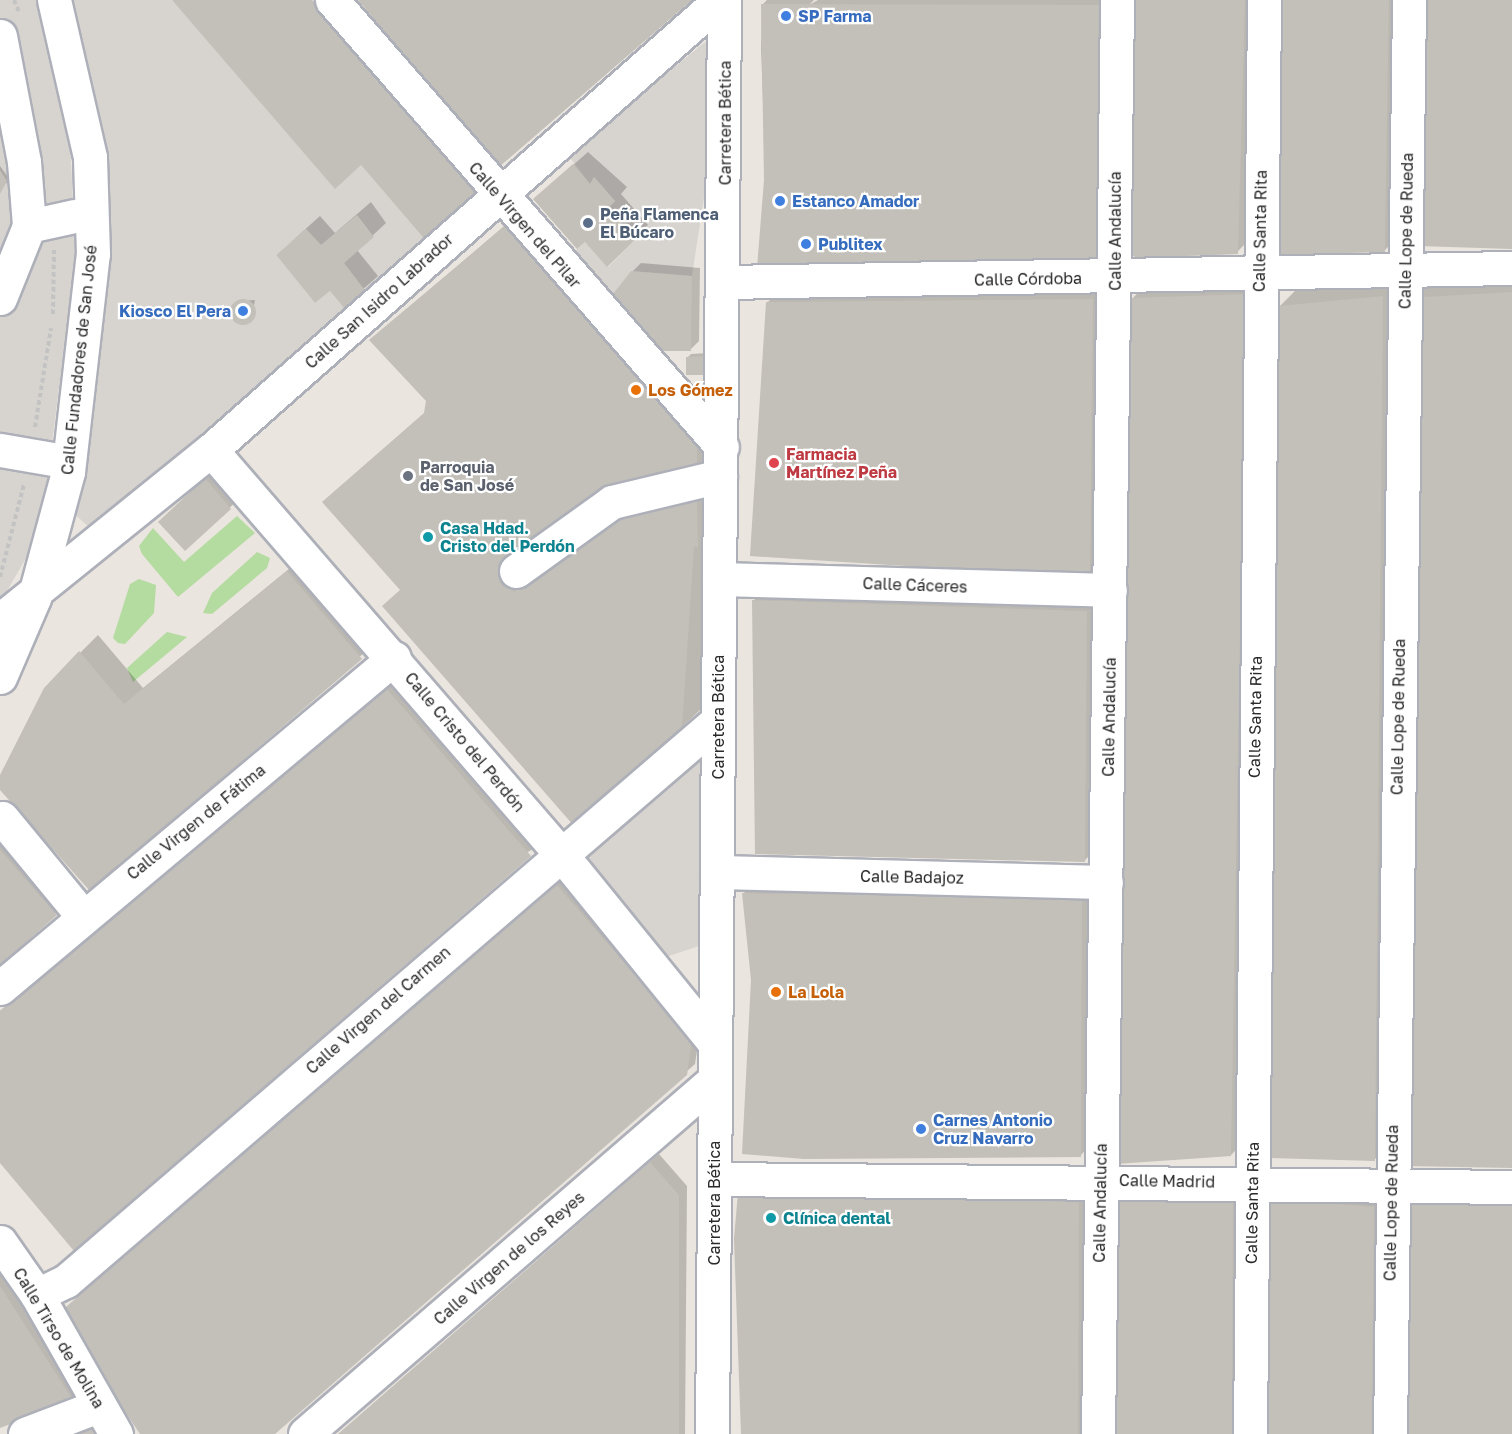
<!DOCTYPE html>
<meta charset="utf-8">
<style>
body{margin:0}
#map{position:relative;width:1512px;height:1434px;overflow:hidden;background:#eae5de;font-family:"Golos Text",sans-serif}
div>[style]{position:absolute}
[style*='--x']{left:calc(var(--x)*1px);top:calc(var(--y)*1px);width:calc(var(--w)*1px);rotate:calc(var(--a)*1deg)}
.green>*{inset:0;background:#b4dba0}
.plaza>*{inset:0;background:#d7d4d0}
.shadow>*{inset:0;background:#0003}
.building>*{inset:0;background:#c3bfb9}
.round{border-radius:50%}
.path>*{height:4px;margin-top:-2px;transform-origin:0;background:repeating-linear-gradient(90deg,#c3c3c3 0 4.5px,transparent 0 7.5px)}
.roads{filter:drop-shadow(2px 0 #aeb0b9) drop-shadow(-2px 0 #aeb0b9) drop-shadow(0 2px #aeb0b9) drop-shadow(0 -2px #aeb0b9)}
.minor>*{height:33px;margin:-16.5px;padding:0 16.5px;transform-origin:16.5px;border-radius:16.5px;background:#fff}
.dots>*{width:16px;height:16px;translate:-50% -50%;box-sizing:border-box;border:3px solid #fff;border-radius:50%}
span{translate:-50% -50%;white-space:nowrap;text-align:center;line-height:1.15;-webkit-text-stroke:4.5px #fff;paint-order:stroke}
.shop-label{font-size:16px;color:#366cbe;font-weight:700}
.left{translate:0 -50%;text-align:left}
.right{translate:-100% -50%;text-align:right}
.street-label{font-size:16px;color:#2a2a2a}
.service-label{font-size:16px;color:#4e5e75;font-weight:700}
.food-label{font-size:16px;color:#c56008;font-weight:700}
.health-label{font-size:16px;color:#be3a42;font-weight:700}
.worship-label{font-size:16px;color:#5b616d;font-weight:700}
.culture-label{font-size:16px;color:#0d838f;font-weight:700}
</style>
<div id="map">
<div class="green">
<div style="clip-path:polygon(237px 516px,255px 533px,178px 597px,142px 554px,139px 546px,153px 528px,184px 562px)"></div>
<div style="clip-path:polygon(257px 552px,270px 558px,267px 568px,212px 614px,203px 613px,212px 593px)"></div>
<div style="clip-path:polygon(139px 579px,156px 585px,154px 613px,125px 644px,118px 643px,113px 638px,130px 584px)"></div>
<div style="clip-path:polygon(167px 632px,187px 637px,133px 682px,127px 668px)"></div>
</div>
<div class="plaza">
<div style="clip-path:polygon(0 0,41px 0,69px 127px,76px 256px,45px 497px,33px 546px,0 603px)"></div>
<div style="clip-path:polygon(72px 0,172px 0,361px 165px,430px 246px,361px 305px,357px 298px,365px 290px,344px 263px,373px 237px,357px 215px,321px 245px,306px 229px,276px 255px,315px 303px,330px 291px,344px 308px,356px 299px,360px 306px,107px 525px,90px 528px,71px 511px,107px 165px)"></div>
<div style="clip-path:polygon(705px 42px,713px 49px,705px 191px,692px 276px,631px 271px,612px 295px,572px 254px,585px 242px,608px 267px,636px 239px,608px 208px,615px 201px,594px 177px,590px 184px,568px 155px)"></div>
<div style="clip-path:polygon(698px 757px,705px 766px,703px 933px,699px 946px,669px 956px,659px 953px,579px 850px)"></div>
</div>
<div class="shadow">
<div style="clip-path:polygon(767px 0,814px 0,809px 5px,818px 0,1116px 0,1114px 240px,1096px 258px,766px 180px,761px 49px,762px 5px)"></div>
<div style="clip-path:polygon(1134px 0,1261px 0,1255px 234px,1237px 252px)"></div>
<div style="clip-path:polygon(1281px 0,1406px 0,1402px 232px,1385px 250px)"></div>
<div style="clip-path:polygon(588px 152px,627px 187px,621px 194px,648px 225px,607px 265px,549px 186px)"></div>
<div style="clip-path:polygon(0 166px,10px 180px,0 188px)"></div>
<div style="clip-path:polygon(371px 202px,386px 223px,357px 250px,378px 276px,344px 306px,291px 242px,320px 216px,335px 233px)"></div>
<div style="clip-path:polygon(524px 209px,714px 450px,696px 468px,714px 477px,700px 710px,681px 728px,401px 589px,427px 401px,371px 340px)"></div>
<div style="clip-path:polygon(641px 263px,700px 268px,699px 341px,690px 350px,632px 272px)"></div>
<div style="clip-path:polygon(1512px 276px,1512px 1166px,1407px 298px,1424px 281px)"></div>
<div style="clip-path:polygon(1263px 277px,1249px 1137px,1231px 1155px,1132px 299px,1149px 281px)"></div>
<div style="clip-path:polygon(1400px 279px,1392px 1142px,1374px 1160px,1280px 306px,1298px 288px)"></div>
<div style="clip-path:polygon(1101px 290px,1098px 567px,1089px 576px,767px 303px,776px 294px)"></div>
<div style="clip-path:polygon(255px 300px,251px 320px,234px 319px,238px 301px)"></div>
<div style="clip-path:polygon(708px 353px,708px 369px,687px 358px,691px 354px)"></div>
<div style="clip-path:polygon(215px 471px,239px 499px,185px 549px,169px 514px)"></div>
<div style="clip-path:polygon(306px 555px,379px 640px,90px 889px,0 787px,45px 688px,98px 635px,143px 688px)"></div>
<div style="clip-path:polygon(762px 592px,1095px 603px,1093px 852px,1084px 861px,753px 601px)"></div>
<div style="clip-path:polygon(391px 674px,538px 846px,0 1161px,0 1011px)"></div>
<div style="clip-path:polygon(0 812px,74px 896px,0 963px)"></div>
<div style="clip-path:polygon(566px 876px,700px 1031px,695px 1064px,273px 1434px,142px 1434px,70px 1304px)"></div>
<div style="clip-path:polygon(752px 884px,1090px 891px,1089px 1146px,1081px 1155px,752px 980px,744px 893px)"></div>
<div style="clip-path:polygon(659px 1154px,687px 1186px,685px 1434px,339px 1434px)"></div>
<div style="clip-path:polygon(1251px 1183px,1249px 1434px,1112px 1434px,1116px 1196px)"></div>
<div style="clip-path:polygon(749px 1184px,1087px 1194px,1087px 1434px,743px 1434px)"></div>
<div style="clip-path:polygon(1391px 1189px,1389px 1434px,1260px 1434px,1264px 1198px)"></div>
<div style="clip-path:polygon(0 1264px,81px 1390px,72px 1399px,0 1426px)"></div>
<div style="clip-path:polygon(105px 1418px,115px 1434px,66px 1434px)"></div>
</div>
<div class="building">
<div style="clip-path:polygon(172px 0,312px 0,480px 194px,426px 241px,361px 165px,335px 189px)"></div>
<div style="clip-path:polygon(358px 0,692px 0,499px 167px)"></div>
<div style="clip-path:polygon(1133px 0,1245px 0,1238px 254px,1137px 258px,1128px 253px)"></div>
<div style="clip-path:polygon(1279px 0,1389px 0,1385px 252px,1273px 255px)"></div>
<div style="clip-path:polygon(1424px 0,1512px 0,1512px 249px,1419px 246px)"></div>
<div style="clip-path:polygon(761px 4px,1099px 5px,1097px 259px,757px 268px,764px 180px)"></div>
<div style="clip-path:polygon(573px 164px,590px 184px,594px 177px,615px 201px,608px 208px,636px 239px,607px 267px,585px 242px,577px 249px,533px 199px)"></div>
<div style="clip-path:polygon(0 170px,7px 181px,0 194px)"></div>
<div style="clip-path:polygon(357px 215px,374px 237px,344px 263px,365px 291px,344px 308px,330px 291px,315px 303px,276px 255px,306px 229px,321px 245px)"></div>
<div style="clip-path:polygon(505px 226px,697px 446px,697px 469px,612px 491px,500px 575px,514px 592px,605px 515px,697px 494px,698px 547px,694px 547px,682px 729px,574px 826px,382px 606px,400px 590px,322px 502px,424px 413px,426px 401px,369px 340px)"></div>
<div style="clip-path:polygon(631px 271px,692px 276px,691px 351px,662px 351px,612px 295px)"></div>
<div style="clip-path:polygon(1512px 292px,1512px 1168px,1406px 1166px,1405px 298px)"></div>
<div style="clip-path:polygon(1246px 294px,1231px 1156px,1116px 1164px,1130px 298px)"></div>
<div style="clip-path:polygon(1383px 296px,1375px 1161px,1269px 1158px,1279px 306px)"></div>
<div style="clip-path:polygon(1093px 299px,1090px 578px,750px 556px,766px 302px)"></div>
<div class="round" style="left:230px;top:299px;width:26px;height:26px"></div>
<div style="clip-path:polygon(705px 356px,705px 375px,686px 375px,686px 357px)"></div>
<div style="clip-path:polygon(205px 478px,231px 509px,185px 551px,158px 522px)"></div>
<div style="clip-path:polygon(287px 571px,362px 659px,90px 891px,0 790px,0 775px,44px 688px,79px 651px,124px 704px)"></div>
<div style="clip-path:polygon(752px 600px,1087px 611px,1085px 862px,755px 854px)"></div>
<div style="clip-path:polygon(381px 682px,531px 856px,74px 1251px,0 1163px,0 1011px)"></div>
<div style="clip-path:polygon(0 850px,57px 915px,0 965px)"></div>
<div style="clip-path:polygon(556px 884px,692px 1040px,687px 1075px,275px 1434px,140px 1434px,59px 1313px)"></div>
<div style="clip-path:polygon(742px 893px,1082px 899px,1081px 1157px,804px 1159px,742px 1154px,751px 980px)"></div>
<div style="clip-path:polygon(650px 1162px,679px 1195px,679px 1434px,338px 1434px)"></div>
<div style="clip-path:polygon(738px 1192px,1079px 1202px,1078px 1434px,741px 1434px,734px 1239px)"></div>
<div style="clip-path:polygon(1114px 1196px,1233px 1200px,1232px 1434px,1110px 1434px)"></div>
<div style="clip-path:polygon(1262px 1198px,1374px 1207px,1372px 1434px,1258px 1434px)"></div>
<div style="clip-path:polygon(1398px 1201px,1512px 1203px,1512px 1434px,1398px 1434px)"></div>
<div style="clip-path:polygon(0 1286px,73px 1400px,0 1428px)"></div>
<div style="clip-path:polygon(96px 1425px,101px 1434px,75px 1434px)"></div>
</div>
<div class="path">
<div style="--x:14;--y:0;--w:13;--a:67"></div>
<div style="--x:53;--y:314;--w:64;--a:-89.1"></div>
<div style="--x:35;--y:427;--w:100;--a:-80.8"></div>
<div style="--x:0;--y:577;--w:96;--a:-75.5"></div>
</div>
<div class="roads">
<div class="minor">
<div style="--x:332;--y:0;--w:593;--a:48.9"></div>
<div style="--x:0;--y:36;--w:128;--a:79.2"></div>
<div style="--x:24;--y:162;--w:64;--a:85.5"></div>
<div style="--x:725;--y:282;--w:787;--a:-1.02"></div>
<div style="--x:0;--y:298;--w:78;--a:-68.1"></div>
<div style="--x:29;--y:226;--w:47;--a:-12.3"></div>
<div style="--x:0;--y:450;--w:53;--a:9.8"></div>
<div style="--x:211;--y:450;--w:533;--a:49.11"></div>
<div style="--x:560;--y:853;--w:241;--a:50.9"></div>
<div style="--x:516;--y:571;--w:118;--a:-35.7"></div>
<div style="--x:612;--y:502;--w:111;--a:-13.5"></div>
<div style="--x:719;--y:579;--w:391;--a:1.6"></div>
<div style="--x:0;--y:620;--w:271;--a:-38.9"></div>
<div style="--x:211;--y:450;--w:679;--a:-41.48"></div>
<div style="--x:0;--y:677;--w:86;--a:-66.7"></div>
<div style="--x:34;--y:598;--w:131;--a:-74.9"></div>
<div style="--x:68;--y:472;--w:219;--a:-83.5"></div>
<div style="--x:93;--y:254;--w:97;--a:-91.8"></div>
<div style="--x:90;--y:157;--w:161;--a:-102.9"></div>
<div style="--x:2;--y:818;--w:126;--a:50.5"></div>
<div style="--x:717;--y:872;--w:389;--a:1.5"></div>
<div style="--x:0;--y:988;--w:514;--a:-39.95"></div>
<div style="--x:714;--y:1179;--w:798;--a:0.57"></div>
<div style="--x:0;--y:1242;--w:65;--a:55.1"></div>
<div style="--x:37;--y:1295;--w:160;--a:60.4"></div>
<div style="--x:37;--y:1295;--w:32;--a:-26"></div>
<div style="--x:66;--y:1281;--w:859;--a:-40.7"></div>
<div style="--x:25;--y:1434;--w:78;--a:-21"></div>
<div style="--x:305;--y:1434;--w:540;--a:-40.87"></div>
<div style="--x:712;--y:1434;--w:1434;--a:-89.52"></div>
<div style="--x:1098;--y:1434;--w:1434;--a:-89.24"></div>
<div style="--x:1250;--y:1434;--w:1434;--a:-89.44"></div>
<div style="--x:1390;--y:1434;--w:1434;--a:-89.24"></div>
</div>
</div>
<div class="dots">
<div style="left:786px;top:16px;background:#3f7fe0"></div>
<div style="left:780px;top:201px;background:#3f7fe0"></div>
<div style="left:588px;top:223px;background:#5c6f8a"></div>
<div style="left:806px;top:244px;background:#3f7fe0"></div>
<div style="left:243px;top:311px;background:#3f7fe0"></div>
<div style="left:636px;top:390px;background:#e8710a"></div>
<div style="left:774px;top:463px;background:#e0444e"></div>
<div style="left:408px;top:476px;background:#6b7280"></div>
<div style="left:428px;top:537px;background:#0f9aa8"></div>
<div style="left:776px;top:992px;background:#e8710a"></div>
<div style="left:921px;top:1129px;background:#3f7fe0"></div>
<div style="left:771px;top:1218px;background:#0f9aa8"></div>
</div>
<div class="shop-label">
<span class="left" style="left:798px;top:16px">SP Farma</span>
<span class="left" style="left:792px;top:201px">Estanco Amador</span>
<span class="left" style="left:818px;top:244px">Publitex</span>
<span class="right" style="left:231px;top:311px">Kiosco El Pera</span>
<span class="left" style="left:933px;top:1129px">Carnes Antonio<br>Cruz Navarro</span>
</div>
<div class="street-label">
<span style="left:725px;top:123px;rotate:-90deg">Carretera Bética</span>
<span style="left:525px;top:225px;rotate:49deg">Calle Virgen del Pilar</span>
<span style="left:1115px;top:231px;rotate:-90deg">Calle Andalucía</span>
<span style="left:1260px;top:231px;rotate:-89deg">Calle Santa Rita</span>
<span style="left:1406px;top:231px;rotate:-89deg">Calle Lope de Rueda</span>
<span style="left:1028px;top:279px;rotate:-1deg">Calle Córdoba</span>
<span style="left:379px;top:301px;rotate:-42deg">Calle San Isidro Labrador</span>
<span style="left:79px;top:360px;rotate:-84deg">Calle Fundadores de San José</span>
<span style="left:915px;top:585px;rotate:2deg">Calle Cáceres</span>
<span style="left:718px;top:717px;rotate:-90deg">Carretera Bética</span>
<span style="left:1109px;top:717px;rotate:-89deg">Calle Andalucía</span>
<span style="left:1255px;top:717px;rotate:-89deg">Calle Santa Rita</span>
<span style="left:1398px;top:717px;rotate:-89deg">Calle Lope de Rueda</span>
<span style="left:465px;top:742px;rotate:50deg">Calle Cristo del Perdón</span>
<span style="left:196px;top:822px;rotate:-39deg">Calle Virgen de Fátima</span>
<span style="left:912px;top:877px;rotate:1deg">Calle Badajoz</span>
<span style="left:378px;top:1010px;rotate:-41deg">Calle Virgen del Carmen</span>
<span style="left:1167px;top:1181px;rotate:1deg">Calle Madrid</span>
<span style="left:714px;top:1203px;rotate:-90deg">Carretera Bética</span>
<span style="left:1100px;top:1203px;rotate:-89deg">Calle Andalucía</span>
<span style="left:1252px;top:1203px;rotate:-89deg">Calle Santa Rita</span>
<span style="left:1391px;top:1203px;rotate:-89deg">Calle Lope de Rueda</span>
<span style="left:509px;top:1258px;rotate:-41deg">Calle Virgen de los Reyes</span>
<span style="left:59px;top:1338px;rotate:59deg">Calle Tirso de Molina</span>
</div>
<div class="service-label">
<span class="left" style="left:600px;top:223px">Peña Flamenca<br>El Búcaro</span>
</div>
<div class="food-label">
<span class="left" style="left:648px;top:390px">Los Gómez</span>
<span class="left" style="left:788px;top:992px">La Lola</span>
</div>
<div class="health-label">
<span class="left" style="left:786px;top:463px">Farmacia<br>Martínez Peña</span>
</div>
<div class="worship-label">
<span class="left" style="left:420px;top:476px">Parroquia<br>de San José</span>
</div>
<div class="culture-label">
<span class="left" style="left:440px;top:537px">Casa Hdad.<br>Cristo del Perdón</span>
<span class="left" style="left:783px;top:1218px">Clínica dental</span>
</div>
</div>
